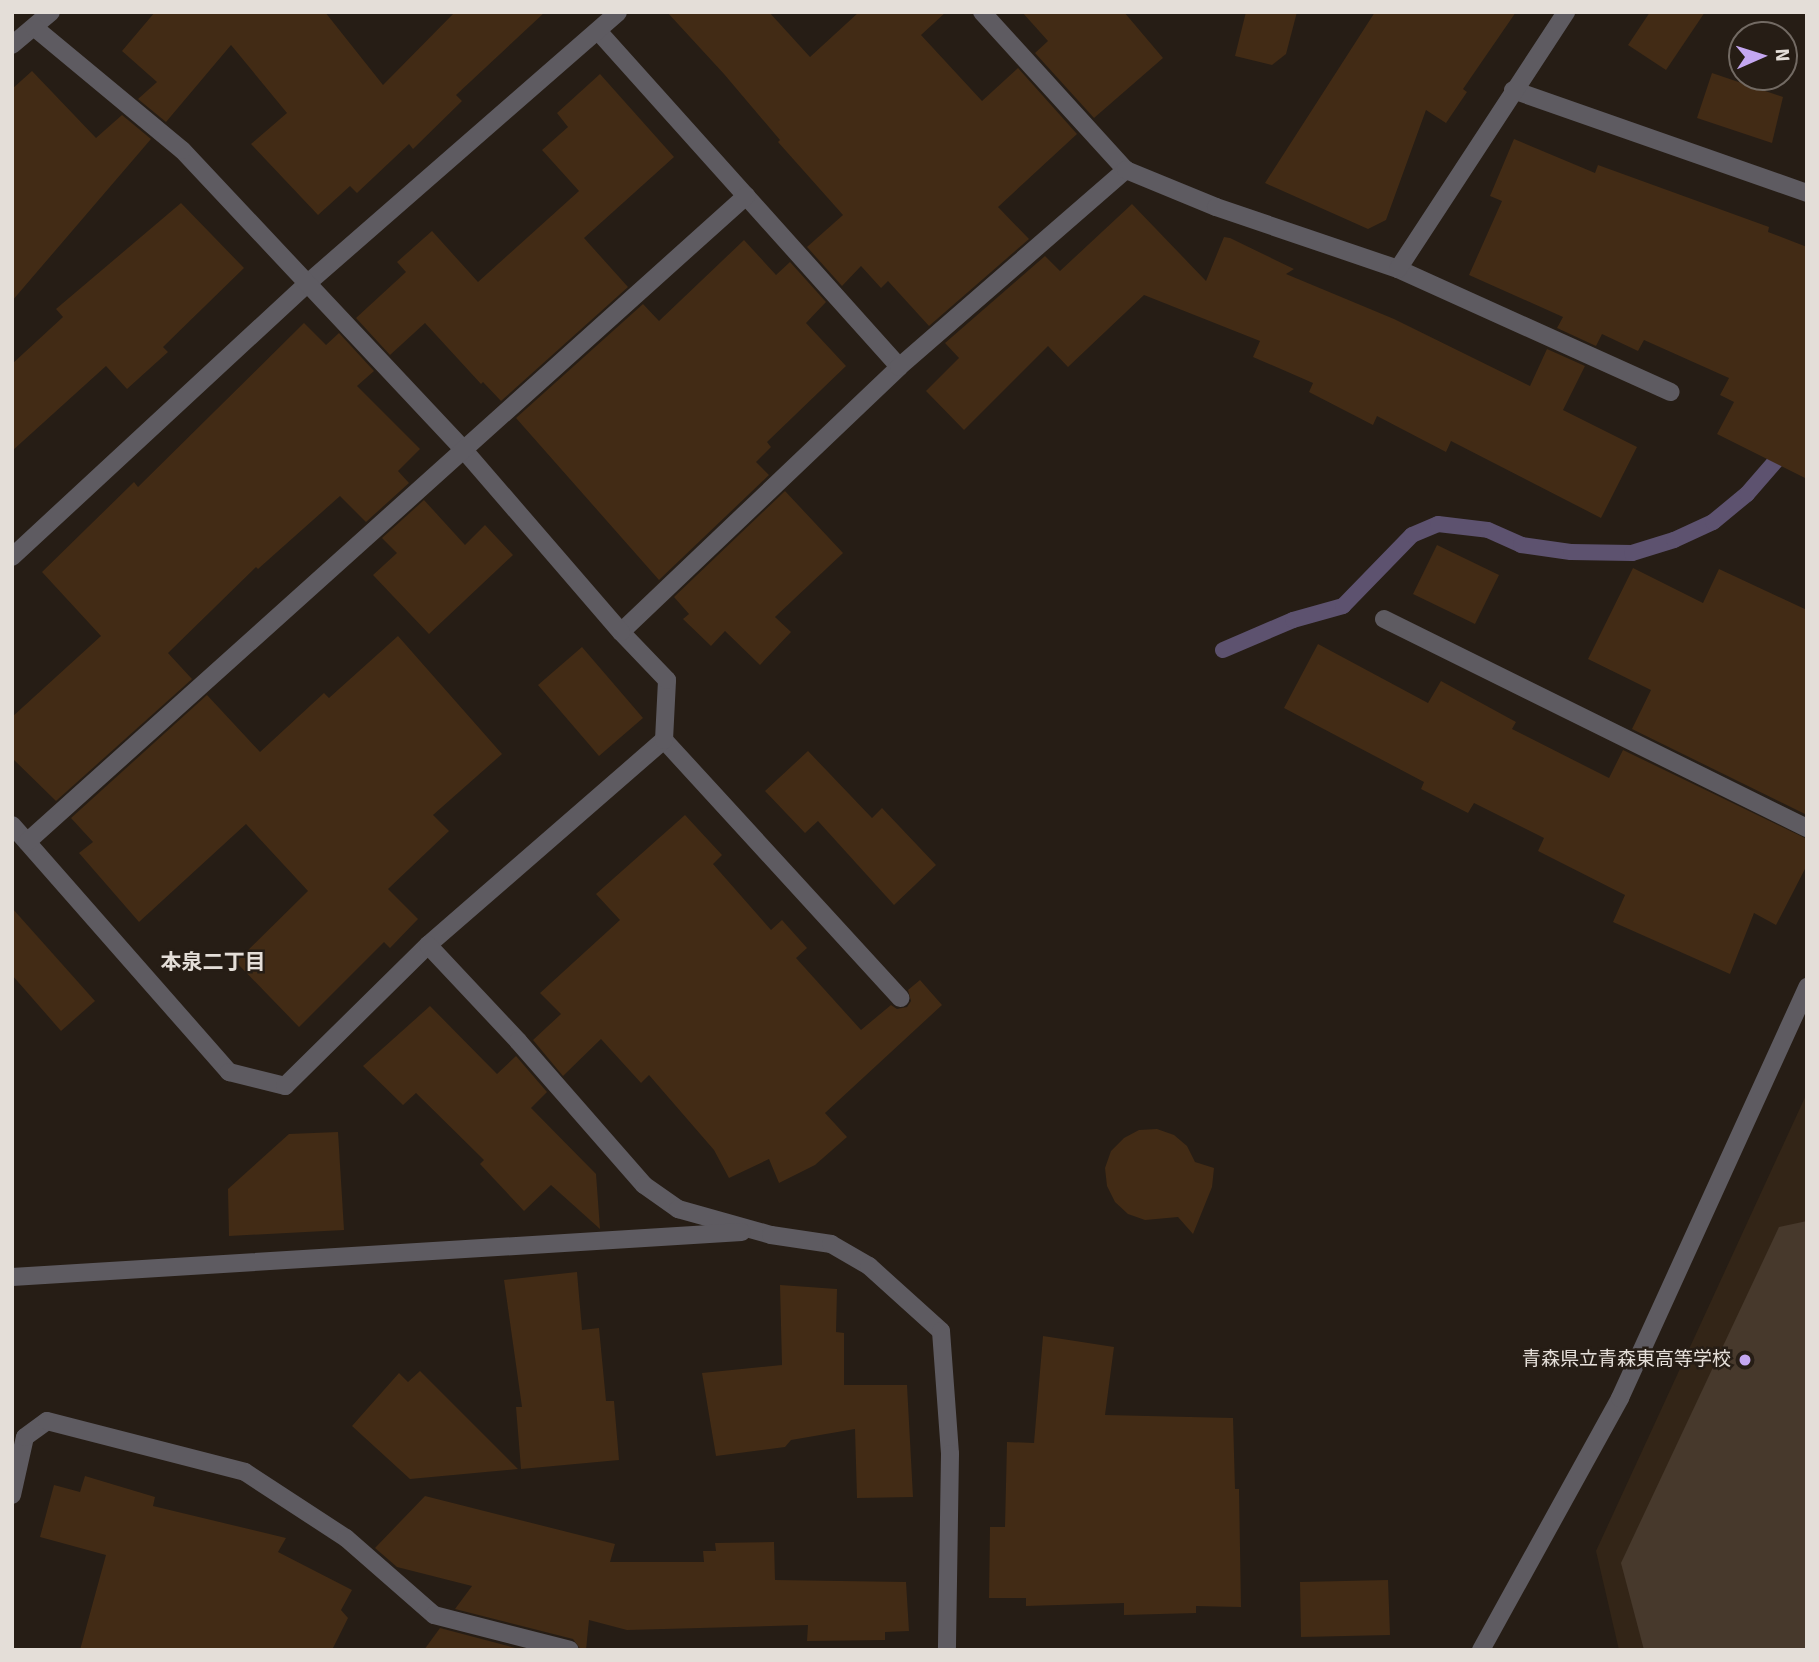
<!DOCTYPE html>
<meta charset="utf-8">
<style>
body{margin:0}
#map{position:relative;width:1819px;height:1662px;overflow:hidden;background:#261d15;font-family:Signika,"Noto Sans JP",sans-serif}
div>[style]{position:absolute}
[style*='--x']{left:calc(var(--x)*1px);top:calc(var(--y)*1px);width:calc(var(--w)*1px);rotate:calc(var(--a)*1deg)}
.built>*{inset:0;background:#332517}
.green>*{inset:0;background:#47392c}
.stream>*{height:16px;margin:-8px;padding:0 8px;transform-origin:8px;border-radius:8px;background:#5d526f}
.building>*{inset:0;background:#422b15}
.minor>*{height:18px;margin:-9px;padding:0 9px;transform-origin:9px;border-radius:9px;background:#5e5b61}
.dots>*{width:19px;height:19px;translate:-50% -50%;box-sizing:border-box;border:4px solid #261d15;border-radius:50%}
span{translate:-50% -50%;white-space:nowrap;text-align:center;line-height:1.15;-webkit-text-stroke:5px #261d15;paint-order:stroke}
.poi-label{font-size:19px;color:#e4ded8}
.right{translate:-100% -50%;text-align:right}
.neighbourhood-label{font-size:21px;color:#e4ded8;font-weight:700}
.frame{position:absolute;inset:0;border:14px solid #e4ded8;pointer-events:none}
.north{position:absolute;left:1728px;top:21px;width:70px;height:70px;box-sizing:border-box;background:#261d15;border:2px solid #726a63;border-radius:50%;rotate:87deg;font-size:19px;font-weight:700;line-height:28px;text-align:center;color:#e4ded8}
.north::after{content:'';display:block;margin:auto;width:24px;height:32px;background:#c4a7f1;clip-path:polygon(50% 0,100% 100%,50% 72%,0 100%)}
</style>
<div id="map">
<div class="built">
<div style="clip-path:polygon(1807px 1093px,1807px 1650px,1619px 1650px,1596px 1551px)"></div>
</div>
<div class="green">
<div style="clip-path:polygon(1807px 1221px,1807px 1650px,1644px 1650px,1621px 1563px,1779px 1227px)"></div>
</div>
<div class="stream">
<div style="--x:1223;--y:650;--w:76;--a:-23.2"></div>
<div style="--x:1293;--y:620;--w:52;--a:-15.6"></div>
<div style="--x:1343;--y:606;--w:99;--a:-45.8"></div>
<div style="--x:1412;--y:535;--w:28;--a:-23"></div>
<div style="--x:1438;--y:524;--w:50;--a:6.8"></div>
<div style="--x:1488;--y:530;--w:36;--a:24"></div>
<div style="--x:1521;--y:545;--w:50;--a:8"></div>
<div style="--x:1571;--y:552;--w:61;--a:0.9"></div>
<div style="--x:1632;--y:553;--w:44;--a:-17.2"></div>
<div style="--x:1674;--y:540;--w:43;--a:-24.8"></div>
<div style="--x:1713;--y:522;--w:44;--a:-39.5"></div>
<div style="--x:1747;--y:494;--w:61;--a:-49"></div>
</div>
<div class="building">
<div style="clip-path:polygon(155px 12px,325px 12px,383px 85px,455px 12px,545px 12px,456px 95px,462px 101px,413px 149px,409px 144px,357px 193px,350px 186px,318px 215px,251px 144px,287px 113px,231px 45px,166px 122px,138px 99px,157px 82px,122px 51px)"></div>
<div style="clip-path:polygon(667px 12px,769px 12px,810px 57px,859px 12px,946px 12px,921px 35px,982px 101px,1018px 68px,1077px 134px,998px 207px,1029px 239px,929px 326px,888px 281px,881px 288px,861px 266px,842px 286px,807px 247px,843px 215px,778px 142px,780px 140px,724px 74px)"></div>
<div style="clip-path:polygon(1022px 12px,1124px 12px,1163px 58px,1094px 118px,1035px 53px,1048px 41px)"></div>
<div style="clip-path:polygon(1246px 12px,1297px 12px,1286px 54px,1272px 65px,1235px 56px)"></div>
<div style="clip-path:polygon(1375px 12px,1516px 12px,1463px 89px,1467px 92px,1446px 123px,1426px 110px,1386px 220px,1368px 229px,1265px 183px)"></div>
<div style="clip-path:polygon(1650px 12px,1705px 12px,1666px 70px,1628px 45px)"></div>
<div style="clip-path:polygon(32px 71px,96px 138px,122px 115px,151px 139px,12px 301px,12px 89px)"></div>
<div style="clip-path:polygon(1712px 73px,1783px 97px,1772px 143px,1697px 118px)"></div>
<div style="clip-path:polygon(600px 74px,674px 157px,584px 238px,628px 287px,501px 401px,483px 382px,481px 384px,425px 323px,390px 355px,356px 318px,406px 272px,397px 262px,432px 231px,478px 282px,579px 191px,542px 150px,568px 127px,557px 113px)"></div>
<div style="clip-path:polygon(1514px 139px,1595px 173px,1598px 165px,1769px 227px,1768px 232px,1807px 247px,1807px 479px,1717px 434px,1734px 402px,1720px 395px,1729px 378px,1644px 340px,1638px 351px,1602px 334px,1596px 346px,1557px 328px,1563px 317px,1469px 275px,1502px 201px,1490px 196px)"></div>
<div style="clip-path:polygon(181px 203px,244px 268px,163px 347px,168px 352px,127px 389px,106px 366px,12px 451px,12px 364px,63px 317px,56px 309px)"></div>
<div style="clip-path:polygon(1132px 204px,1206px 281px,1224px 237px,1230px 238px,1294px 269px,1286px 274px,1394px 319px,1530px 386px,1547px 349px,1585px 366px,1563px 410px,1637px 447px,1601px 518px,1451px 441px,1446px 452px,1377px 416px,1373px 425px,1309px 392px,1313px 383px,1253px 357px,1260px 341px,1144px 295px,1068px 367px,1048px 346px,964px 430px,926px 391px,959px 358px,945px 343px,1045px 256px,1060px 271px)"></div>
<div style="clip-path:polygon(744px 240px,776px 275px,790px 262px,826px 302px,806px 323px,846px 366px,767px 442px,771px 447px,756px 462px,769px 475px,659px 580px,516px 418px,643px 304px,659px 321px)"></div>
<div style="clip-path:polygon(304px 323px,326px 345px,339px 333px,374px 371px,357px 386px,420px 449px,398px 471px,409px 483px,366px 522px,340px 496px,258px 569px,256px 567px,168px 653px,192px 679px,56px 801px,12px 758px,12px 717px,101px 636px,42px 572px,134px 482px,138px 487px)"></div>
<div style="clip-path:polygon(785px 491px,843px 553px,775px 617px,791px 632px,760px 665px,725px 631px,711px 646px,683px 619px,689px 614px,674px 597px)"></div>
<div style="clip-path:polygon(424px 500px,465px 545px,485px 525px,513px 555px,429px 634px,373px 575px,397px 553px,382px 538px)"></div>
<div style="clip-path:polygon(1437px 545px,1499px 575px,1475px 624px,1413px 594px)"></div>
<div style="clip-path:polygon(1633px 568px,1703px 603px,1719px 569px,1807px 610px,1807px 815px,1632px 729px,1651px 690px,1588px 659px)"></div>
<div style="clip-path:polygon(398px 636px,502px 754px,433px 815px,449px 831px,388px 889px,418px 919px,390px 948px,384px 942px,299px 1027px,236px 962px,308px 891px,246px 824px,139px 922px,79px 853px,93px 842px,71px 818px,207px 695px,260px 752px,324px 693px,329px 698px)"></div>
<div style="clip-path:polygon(1318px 644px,1428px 703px,1441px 681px,1516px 722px,1512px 729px,1609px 778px,1623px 750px,1807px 839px,1807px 865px,1776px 925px,1754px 913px,1730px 974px,1613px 922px,1625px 895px,1538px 851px,1544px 838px,1474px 803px,1468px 813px,1421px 789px,1424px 782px,1284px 708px)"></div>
<div style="clip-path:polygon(582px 647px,643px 718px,599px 756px,538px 685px)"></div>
<div style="clip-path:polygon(808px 751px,872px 818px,882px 808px,936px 865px,894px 905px,818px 821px,805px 833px,765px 791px)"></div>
<div style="clip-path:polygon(685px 815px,722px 855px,713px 864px,771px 930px,782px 920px,807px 948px,796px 958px,861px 1030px,891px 1005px,897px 1009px,907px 1007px,911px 1001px,908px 990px,920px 980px,942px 1005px,825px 1113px,847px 1137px,815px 1165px,779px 1183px,769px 1159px,729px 1178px,714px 1150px,649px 1075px,641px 1083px,601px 1039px,563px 1076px,533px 1040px,561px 1014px,540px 993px,620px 920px,596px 894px)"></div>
<div style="clip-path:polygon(12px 908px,95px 1001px,61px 1031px,12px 975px)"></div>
<div style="clip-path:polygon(430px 1006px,497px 1074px,516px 1056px,547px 1092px,531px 1108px,596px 1174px,600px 1229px,551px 1185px,524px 1211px,480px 1164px,484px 1160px,416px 1093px,403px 1105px,363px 1066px)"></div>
<div style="clip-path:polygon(1157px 1129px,1174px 1135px,1187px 1146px,1195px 1162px,1214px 1168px,1212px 1187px,1193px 1234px,1178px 1217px,1145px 1220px,1128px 1214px,1115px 1202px,1107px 1186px,1105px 1168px,1111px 1151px,1124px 1138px,1139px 1130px)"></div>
<div style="clip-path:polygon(338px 1132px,344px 1230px,229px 1236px,228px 1189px,289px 1134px)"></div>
<div style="clip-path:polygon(577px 1272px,582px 1330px,599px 1328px,606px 1401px,614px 1401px,619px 1460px,521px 1469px,516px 1407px,522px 1407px,504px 1280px)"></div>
<div style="clip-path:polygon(780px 1285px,837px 1289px,836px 1332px,844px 1333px,844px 1385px,907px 1385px,913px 1497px,857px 1498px,855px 1429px,791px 1440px,785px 1447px,716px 1456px,702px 1373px,782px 1365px)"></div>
<div style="clip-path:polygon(1043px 1336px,1114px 1347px,1105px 1415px,1233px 1418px,1235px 1489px,1239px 1489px,1241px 1607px,1196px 1606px,1196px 1613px,1124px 1615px,1124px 1603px,1026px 1606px,1026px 1598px,989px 1598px,990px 1527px,1005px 1527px,1007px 1442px,1034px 1443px)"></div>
<div style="clip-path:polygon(420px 1371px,518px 1469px,410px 1479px,352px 1426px,399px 1373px,408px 1382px)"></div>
<div style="clip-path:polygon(85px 1476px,155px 1497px,153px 1506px,286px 1538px,278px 1552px,352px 1590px,341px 1610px,348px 1618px,332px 1650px,80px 1650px,106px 1555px,40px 1537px,54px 1485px,80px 1492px)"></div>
<div style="clip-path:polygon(425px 1496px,615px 1544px,610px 1562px,704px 1562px,703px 1551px,716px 1551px,715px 1543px,774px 1542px,775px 1580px,906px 1582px,909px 1631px,885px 1632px,885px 1640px,807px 1641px,808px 1625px,627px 1630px,589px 1620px,586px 1650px,581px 1650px,573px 1639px,455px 1609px,472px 1586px,397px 1567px,375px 1548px)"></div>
<div style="clip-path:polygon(1388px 1580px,1390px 1635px,1301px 1637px,1300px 1582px)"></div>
<div style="clip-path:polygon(440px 1628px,523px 1650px,424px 1650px)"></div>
</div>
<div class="minor">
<div style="--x:982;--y:12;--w:214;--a:47.7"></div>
<div style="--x:598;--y:31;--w:451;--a:48.1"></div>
<div style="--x:12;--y:45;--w:51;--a:-40.2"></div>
<div style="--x:1513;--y:90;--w:312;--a:19.3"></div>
<div style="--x:1398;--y:269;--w:299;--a:24.3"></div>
<div style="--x:12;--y:557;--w:405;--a:-42.8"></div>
<div style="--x:309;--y:282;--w:410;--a:-41.1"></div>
<div style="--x:1384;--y:619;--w:472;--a:26.3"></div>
<div style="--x:621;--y:632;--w:384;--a:-43.6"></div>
<div style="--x:899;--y:367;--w:301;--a:-41"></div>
<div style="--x:1126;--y:170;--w:97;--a:22.3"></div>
<div style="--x:1216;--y:207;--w:192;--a:18.8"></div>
<div style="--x:1398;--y:269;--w:307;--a:-56.8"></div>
<div style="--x:664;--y:740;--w:350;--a:47.5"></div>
<div style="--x:12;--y:825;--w:329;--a:48.7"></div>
<div style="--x:229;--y:1072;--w:58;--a:14"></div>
<div style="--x:285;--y:1086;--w:201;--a:-44.6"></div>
<div style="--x:428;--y:945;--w:313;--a:-41"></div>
<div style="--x:664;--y:740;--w:60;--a:-87.1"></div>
<div style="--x:667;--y:680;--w:66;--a:-133.8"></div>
<div style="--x:621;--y:632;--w:242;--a:-130.8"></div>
<div style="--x:463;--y:449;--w:410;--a:-133.2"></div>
<div style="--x:182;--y:150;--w:192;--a:-140.3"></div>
<div style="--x:27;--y:842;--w:967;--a:-41.94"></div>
<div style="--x:428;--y:945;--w:132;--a:46.8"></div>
<div style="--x:518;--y:1041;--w:191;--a:48.8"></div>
<div style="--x:644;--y:1185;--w:42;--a:35.2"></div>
<div style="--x:678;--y:1209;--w:97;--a:15.6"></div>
<div style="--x:771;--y:1235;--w:61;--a:8.5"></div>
<div style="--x:831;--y:1244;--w:44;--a:30.1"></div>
<div style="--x:869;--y:1266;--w:97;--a:42.1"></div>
<div style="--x:941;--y:1331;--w:123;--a:85.8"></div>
<div style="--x:950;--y:1454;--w:196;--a:90.9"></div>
<div style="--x:12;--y:1277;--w:731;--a:-3.53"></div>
<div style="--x:12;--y:1495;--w:59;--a:-77.4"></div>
<div style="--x:25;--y:1437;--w:27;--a:-36"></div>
<div style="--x:47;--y:1421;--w:204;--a:14.4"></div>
<div style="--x:245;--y:1472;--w:121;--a:33.2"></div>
<div style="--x:346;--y:1538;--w:117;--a:41.2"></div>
<div style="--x:434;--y:1615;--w:140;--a:14.4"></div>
<div style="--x:1481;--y:1650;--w:288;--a:-61.1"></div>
<div style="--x:1620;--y:1398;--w:452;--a:-65.5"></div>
</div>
<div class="dots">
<div style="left:1745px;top:1360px;background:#c4a7f1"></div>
</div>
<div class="poi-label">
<span class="right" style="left:1731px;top:1360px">青森県立青森東高等学校</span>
</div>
<div class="neighbourhood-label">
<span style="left:213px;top:962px">本泉二丁目</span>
</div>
<div class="frame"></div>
<div class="north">N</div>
</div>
